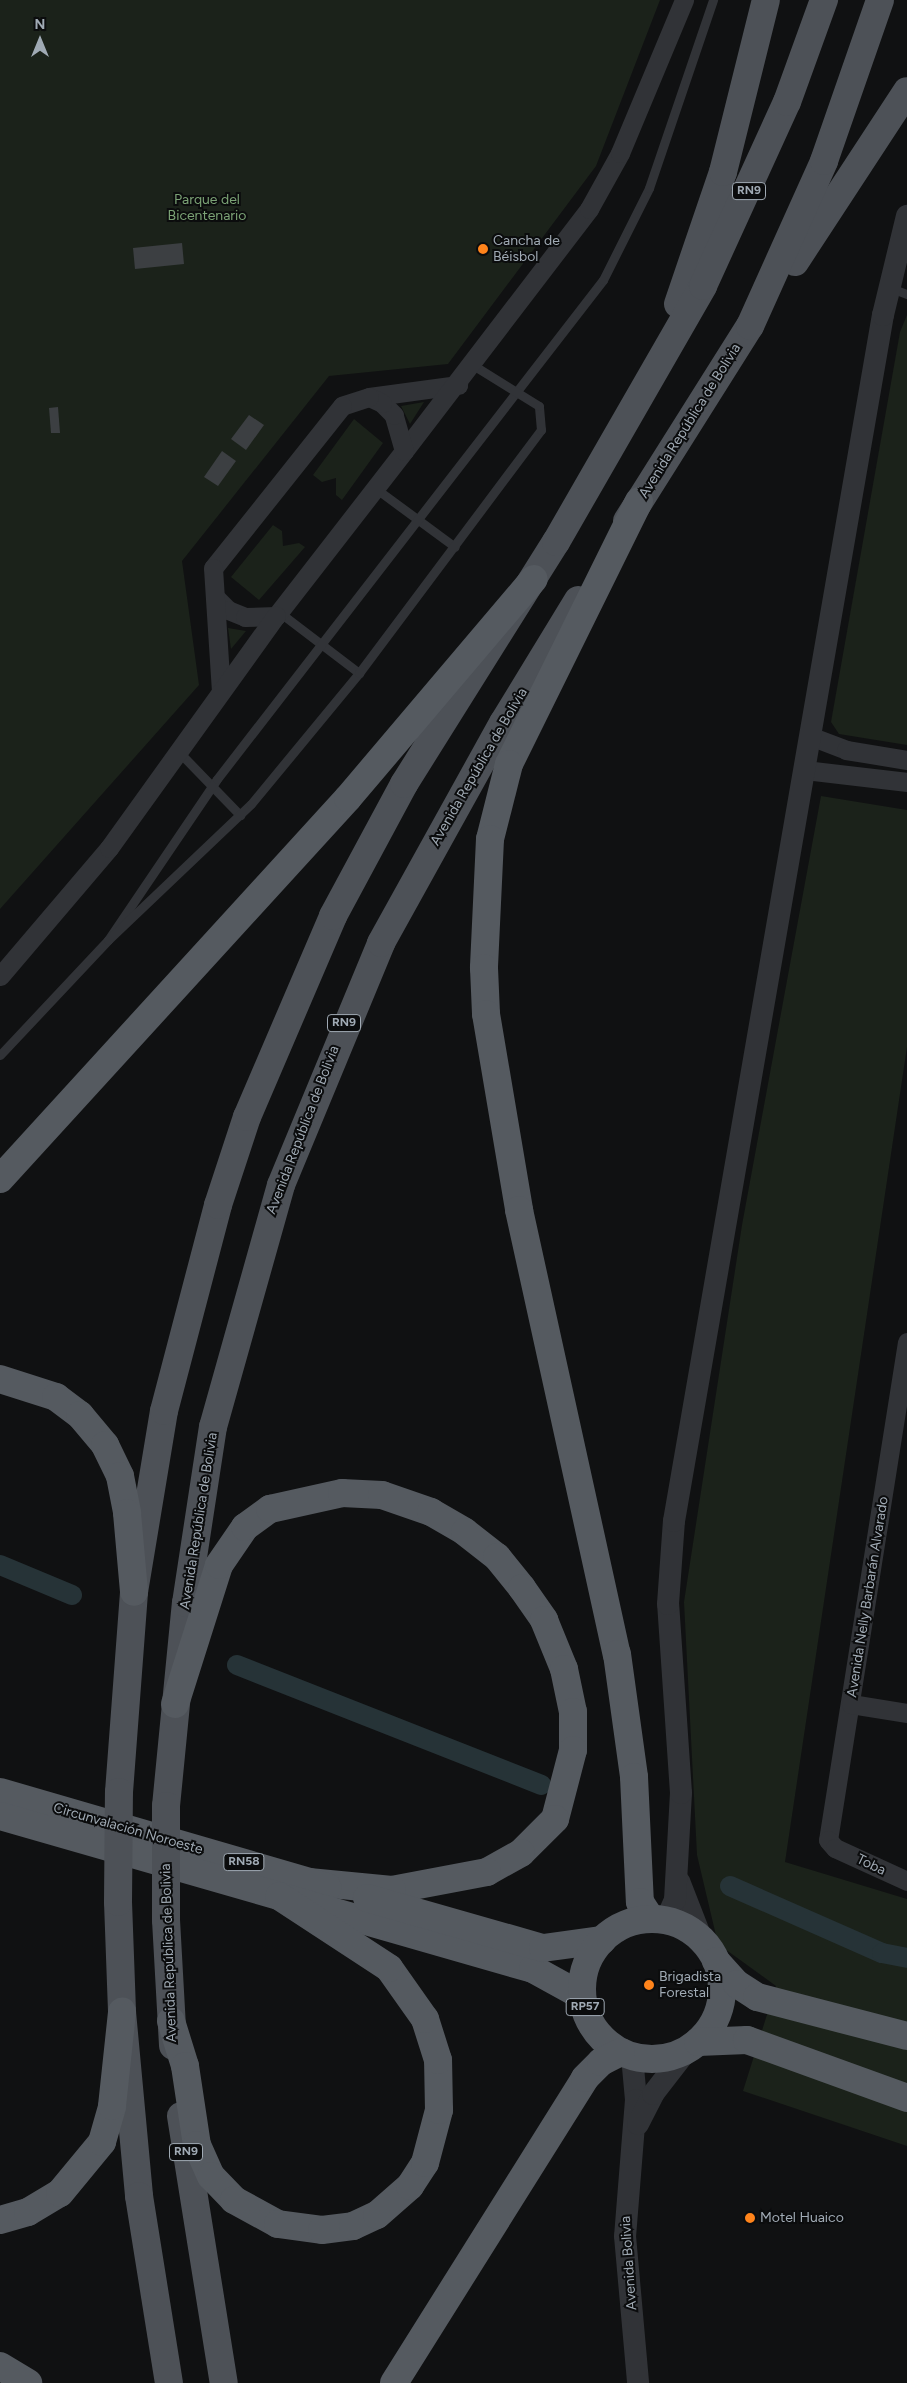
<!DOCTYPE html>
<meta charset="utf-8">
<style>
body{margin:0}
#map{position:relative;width:907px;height:2383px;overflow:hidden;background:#101112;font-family:Figtree,sans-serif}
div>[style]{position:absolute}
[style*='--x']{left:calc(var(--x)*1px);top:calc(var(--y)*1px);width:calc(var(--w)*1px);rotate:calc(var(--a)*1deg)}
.green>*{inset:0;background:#1b221a}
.canal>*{height:20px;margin:-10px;padding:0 10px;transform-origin:10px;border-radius:10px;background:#263337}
.building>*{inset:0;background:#3c3f42}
.service>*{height:9px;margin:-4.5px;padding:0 4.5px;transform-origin:4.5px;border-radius:4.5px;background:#313337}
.minor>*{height:19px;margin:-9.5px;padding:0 9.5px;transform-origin:9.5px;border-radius:9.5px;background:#313337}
.tertiary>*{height:22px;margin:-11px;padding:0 11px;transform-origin:11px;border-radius:11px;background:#313337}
.primary>*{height:28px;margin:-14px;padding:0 14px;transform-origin:14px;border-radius:14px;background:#4d5157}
.trunk>*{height:28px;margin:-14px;padding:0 14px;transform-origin:14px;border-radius:14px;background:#555a60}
.trunk>.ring{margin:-14px;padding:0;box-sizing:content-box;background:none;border:28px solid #555a60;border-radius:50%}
.primary-bridge>*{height:28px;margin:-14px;padding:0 14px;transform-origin:14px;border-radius:14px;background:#4d5157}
.dots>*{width:14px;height:14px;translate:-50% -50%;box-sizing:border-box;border:2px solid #0b0c0d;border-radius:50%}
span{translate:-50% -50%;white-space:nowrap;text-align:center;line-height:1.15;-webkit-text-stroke:4px #0b0c0d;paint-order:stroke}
.shield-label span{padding:1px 4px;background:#0b0c0d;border:1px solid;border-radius:4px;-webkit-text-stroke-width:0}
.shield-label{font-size:12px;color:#a0aab4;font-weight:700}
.park-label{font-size:14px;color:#7ba275}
.poi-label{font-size:14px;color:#a0aab4}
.left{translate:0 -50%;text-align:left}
.street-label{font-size:14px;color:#a0aab4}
.north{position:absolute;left:15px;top:15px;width:50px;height:50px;-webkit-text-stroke:4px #0b0c0d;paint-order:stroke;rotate:0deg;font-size:14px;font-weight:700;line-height:20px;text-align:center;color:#a0aab4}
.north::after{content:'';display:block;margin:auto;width:18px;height:22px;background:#a0aab4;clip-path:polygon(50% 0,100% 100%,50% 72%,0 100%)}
</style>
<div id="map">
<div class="green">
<div style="clip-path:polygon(0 0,660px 0,596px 166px,448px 364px,329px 376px,182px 561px,199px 685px,0 909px)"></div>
<div style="clip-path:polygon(907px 315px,907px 745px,839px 734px,831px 722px,900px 332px)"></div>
<div style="clip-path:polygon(424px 402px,410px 424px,401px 406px)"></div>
<div style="clip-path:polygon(354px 419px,383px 443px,342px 500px,336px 495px,336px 478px,322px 482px,313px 475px)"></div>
<div style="clip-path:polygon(273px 525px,282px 531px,283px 546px,299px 543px,305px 547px,259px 600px,231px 577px)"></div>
<div style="clip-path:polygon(228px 628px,246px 631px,231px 649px)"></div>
<div style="clip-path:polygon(821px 796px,907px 810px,907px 1047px,785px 1862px,907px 1899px,907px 2146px,743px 2091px,776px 1986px,718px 1944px,697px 1855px,684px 1602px,742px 1225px)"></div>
</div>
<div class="canal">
<div style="--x:0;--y:1565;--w:78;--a:22.6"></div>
<div style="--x:237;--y:1665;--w:327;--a:21.5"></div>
<div style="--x:730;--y:1886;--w:166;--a:23.8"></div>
<div style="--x:882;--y:1953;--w:25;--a:11"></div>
</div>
<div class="building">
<div style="clip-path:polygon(182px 243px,184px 264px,135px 269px,133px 248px)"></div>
<div style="clip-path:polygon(58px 407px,60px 433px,51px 433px,49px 408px)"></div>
<div style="clip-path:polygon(249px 415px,264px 425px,246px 450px,231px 439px)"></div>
<div style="clip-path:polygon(222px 451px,236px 461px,218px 486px,204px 477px)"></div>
</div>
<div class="service">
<div style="--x:891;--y:288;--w:17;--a:21"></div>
<div style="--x:375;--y:488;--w:99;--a:36.4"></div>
<div style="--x:279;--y:612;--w:101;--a:37.3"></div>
<div style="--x:177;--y:750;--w:91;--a:45.9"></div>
<div style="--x:108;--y:940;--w:194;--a:-55.9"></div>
<div style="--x:217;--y:779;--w:631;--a:-52.28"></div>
<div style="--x:603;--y:280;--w:103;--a:-63.4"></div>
<div style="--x:649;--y:188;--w:199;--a:-71.2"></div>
<div style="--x:0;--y:1055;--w:158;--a:-46.8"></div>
<div style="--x:108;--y:940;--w:197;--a:-43.6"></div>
<div style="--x:251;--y:804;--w:170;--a:-50.5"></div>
<div style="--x:359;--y:673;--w:304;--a:-53.2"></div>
<div style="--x:541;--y:430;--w:24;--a:-95"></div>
<div style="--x:539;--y:406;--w:78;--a:-148.2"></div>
</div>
<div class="minor">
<div style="--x:369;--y:397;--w:90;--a:-7.7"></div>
<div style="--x:404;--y:451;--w:305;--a:-52.6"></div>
<div style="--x:589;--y:209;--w:64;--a:-61"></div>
<div style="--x:620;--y:153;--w:166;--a:-67.3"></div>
<div style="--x:215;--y:597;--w:18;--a:45"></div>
<div style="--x:228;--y:610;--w:18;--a:22"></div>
<div style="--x:245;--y:617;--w:31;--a:-2"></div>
<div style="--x:276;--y:616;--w:209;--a:-52.2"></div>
<div style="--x:404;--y:451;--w:37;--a:-106"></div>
<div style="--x:394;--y:415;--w:17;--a:-135"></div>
<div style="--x:382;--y:403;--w:14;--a:-155"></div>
<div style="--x:369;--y:397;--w:28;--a:162"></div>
<div style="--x:342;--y:406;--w:207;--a:128.5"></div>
<div style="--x:213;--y:568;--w:123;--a:86.3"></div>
<div style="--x:810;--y:736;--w:39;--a:21"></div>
<div style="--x:846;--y:750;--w:62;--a:9.3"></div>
<div style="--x:805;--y:770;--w:103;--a:6.7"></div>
<div style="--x:0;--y:976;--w:168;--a:-49.6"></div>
<div style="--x:109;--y:848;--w:286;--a:-54.3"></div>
<div style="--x:907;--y:1342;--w:504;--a:99.01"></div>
<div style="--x:828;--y:1840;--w:11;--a:49"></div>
<div style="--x:835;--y:1848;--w:79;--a:24.6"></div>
<div style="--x:851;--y:1704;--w:57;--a:9.1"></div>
</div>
<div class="tertiary">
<div style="--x:679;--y:1881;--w:63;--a:68.7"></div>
<div style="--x:666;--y:1920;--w:22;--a:-66"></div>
<div style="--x:675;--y:1900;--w:107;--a:-86.8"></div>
<div style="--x:681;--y:1793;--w:189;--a:-93.9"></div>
<div style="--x:668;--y:1604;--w:83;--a:-85.9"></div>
<div style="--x:674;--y:1521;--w:1224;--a:-80.17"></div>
<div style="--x:883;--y:315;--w:102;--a:-76.4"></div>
<div style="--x:632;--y:2056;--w:44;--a:84.8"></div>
<div style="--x:636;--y:2100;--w:136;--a:94.6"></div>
<div style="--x:625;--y:2236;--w:148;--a:84.9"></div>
<div style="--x:638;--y:2124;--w:34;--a:-63"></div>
<div style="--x:653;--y:2094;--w:56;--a:-52.3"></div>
</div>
<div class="primary">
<div style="--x:795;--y:262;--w:204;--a:-56.8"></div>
<div style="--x:678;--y:304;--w:139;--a:-71.2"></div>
<div style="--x:723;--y:172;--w:177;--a:-76"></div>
<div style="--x:627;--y:521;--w:231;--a:-57.8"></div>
<div style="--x:750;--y:326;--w:181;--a:-65.8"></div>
<div style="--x:824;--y:161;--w:170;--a:-70.8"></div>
<div style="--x:119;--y:1792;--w:201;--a:-85.7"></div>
<div style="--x:134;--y:1592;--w:183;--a:-80.6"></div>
<div style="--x:164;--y:1411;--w:213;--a:-75.3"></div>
<div style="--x:218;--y:1205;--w:93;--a:-71.8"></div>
<div style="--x:247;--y:1117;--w:219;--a:-66.8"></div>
<div style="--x:333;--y:916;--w:150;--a:-61.7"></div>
<div style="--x:404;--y:784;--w:286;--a:-57.9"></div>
<div style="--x:556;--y:542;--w:295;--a:-60.1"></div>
<div style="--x:703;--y:286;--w:202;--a:-65.5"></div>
<div style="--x:787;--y:102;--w:109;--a:-70.1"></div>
<div style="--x:166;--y:1806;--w:204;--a:-84.4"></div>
<div style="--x:186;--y:1603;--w:178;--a:-81.3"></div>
<div style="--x:213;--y:1427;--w:251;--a:-74.3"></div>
<div style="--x:281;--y:1185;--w:262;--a:-67.5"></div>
<div style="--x:381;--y:943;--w:252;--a:-61"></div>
<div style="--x:503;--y:723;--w:144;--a:-58.6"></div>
<div style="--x:118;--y:1902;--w:110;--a:87.9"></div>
<div style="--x:122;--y:2012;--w:185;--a:84.7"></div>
<div style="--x:139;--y:2196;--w:189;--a:80.9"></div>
<div style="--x:166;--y:1920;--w:126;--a:86.8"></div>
<div style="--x:181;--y:2116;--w:270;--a:80.9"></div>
</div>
<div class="trunk">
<div style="--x:639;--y:501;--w:293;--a:116.3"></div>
<div style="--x:509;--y:764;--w:77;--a:104.2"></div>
<div style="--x:490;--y:839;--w:129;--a:92.7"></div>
<div style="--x:484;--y:968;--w:46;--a:87.5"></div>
<div style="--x:486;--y:1014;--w:199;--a:80.4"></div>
<div style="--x:519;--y:1210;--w:455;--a:77.6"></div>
<div style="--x:617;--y:1654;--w:124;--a:82.1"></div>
<div style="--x:634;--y:1777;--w:125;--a:87.3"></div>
<div style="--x:640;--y:1902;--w:20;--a:57"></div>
<div style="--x:0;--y:1179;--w:516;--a:-47.59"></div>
<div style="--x:348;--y:798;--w:287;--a:-49.7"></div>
<div style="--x:0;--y:1379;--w:59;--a:17.8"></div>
<div style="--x:56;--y:1397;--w:30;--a:37"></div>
<div style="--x:80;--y:1415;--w:39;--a:50"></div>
<div style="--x:105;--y:1445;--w:34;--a:64"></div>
<div style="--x:120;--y:1476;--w:38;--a:79"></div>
<div style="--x:127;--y:1513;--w:79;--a:84.9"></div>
<div style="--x:175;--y:1704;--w:146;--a:-72.4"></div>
<div style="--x:219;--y:1565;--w:46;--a:-55.6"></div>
<div style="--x:245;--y:1527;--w:31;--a:-36"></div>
<div style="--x:270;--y:1509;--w:74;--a:-12.5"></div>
<div style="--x:342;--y:1493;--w:40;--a:2.9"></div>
<div style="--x:382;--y:1495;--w:52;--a:19.1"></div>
<div style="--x:431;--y:1512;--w:39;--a:30"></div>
<div style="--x:465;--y:1532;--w:41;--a:38"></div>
<div style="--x:497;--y:1557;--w:40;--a:51"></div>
<div style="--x:522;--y:1588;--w:39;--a:55"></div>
<div style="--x:544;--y:1620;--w:53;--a:67.8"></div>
<div style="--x:564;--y:1669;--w:44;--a:78.2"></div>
<div style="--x:573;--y:1712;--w:38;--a:90"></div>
<div style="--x:573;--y:1750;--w:71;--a:104.6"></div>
<div style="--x:555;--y:1819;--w:48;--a:135"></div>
<div style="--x:521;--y:1853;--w:39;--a:151"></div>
<div style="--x:487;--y:1872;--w:97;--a:169.3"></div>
<div style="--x:392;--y:1890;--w:81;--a:-174.4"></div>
<div style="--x:0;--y:1792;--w:341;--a:16.2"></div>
<div style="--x:0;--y:1816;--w:555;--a:16.02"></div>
<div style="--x:533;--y:1969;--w:56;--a:28.9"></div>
<div style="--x:367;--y:1898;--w:183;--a:15.9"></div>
<div style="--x:543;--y:1948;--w:60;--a:-7.7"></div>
<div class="ring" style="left:582px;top:1919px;width:112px;height:112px"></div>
<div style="--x:716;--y:1961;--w:31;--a:48"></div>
<div style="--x:737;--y:1984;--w:24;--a:33"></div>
<div style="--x:757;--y:1997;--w:155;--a:14.6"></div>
<div style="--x:171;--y:2021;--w:47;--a:72.7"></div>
<div style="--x:185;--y:2066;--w:80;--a:81.4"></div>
<div style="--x:197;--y:2145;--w:34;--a:66"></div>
<div style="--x:211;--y:2176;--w:33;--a:46"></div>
<div style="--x:234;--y:2200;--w:50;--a:28.6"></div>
<div style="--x:278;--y:2224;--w:44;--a:7.8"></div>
<div style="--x:322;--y:2230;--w:31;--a:-7"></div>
<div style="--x:353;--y:2226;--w:26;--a:-25"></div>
<div style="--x:377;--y:2215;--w:44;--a:-41.3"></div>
<div style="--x:410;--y:2186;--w:27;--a:-57"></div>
<div style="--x:425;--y:2163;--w:55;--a:-75.2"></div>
<div style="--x:439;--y:2110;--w:50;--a:-91.1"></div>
<div style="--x:438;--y:2060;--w:43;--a:-107.6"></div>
<div style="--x:425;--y:2019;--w:62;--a:-125.2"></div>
<div style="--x:389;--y:1968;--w:131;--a:-146.8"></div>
<div style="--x:698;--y:2042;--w:49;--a:-2.3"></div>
<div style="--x:747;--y:2040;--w:170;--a:19.9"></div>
<div style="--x:0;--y:2220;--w:29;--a:-16"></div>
<div style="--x:28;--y:2212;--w:37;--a:-31"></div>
<div style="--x:60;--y:2193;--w:66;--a:-50.5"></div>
<div style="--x:102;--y:2142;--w:37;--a:-74"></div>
<div style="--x:112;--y:2106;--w:95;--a:-83.9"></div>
<div style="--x:0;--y:2366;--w:33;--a:31"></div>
<div style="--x:394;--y:2383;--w:360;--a:-57.9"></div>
<div style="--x:585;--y:2078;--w:23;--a:-45"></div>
<div style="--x:601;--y:2062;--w:22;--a:-27"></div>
</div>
<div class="primary-bridge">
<div style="--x:118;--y:1902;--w:110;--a:-89.5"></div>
<div style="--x:166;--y:1920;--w:114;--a:-90"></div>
</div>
<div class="dots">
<div style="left:483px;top:249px;background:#ff841b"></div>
<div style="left:649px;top:1985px;background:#ff841b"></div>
<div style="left:750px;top:2218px;background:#ff841b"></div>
</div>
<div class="shield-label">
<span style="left:749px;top:191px">RN9</span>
<span style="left:344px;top:1023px">RN9</span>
<span style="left:244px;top:1862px">RN58</span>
<span style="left:585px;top:2007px">RP57</span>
<span style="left:186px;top:2152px">RN9</span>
</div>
<div class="park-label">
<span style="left:207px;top:208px">Parque del<br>Bicentenario</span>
</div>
<div class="poi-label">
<span class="left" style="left:493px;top:249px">Cancha de<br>Béisbol</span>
<span class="left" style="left:659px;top:1985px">Brigadista<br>Forestal</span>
<span class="left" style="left:760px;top:2218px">Motel Huaico</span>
</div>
<div class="street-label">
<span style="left:690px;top:421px;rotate:-58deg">Avenida República de Bolivia</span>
<span style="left:479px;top:767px;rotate:-60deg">Avenida República de Bolivia</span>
<span style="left:303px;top:1130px;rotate:-69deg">Avenida República de Bolivia</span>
<span style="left:199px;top:1521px;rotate:-81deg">Avenida República de Bolivia</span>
<span style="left:868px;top:1597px;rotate:-81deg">Avenida Nelly Barbarán Alvarado</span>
<span style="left:128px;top:1829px;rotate:16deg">Circunvalación Noroeste</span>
<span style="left:871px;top:1865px;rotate:26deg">Toba</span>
<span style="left:169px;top:1953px;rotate:-92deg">Avenida República de Bolivia</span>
<span style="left:629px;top:2263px;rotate:-94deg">Avenida Bolivia</span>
</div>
<div class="north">N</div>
</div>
